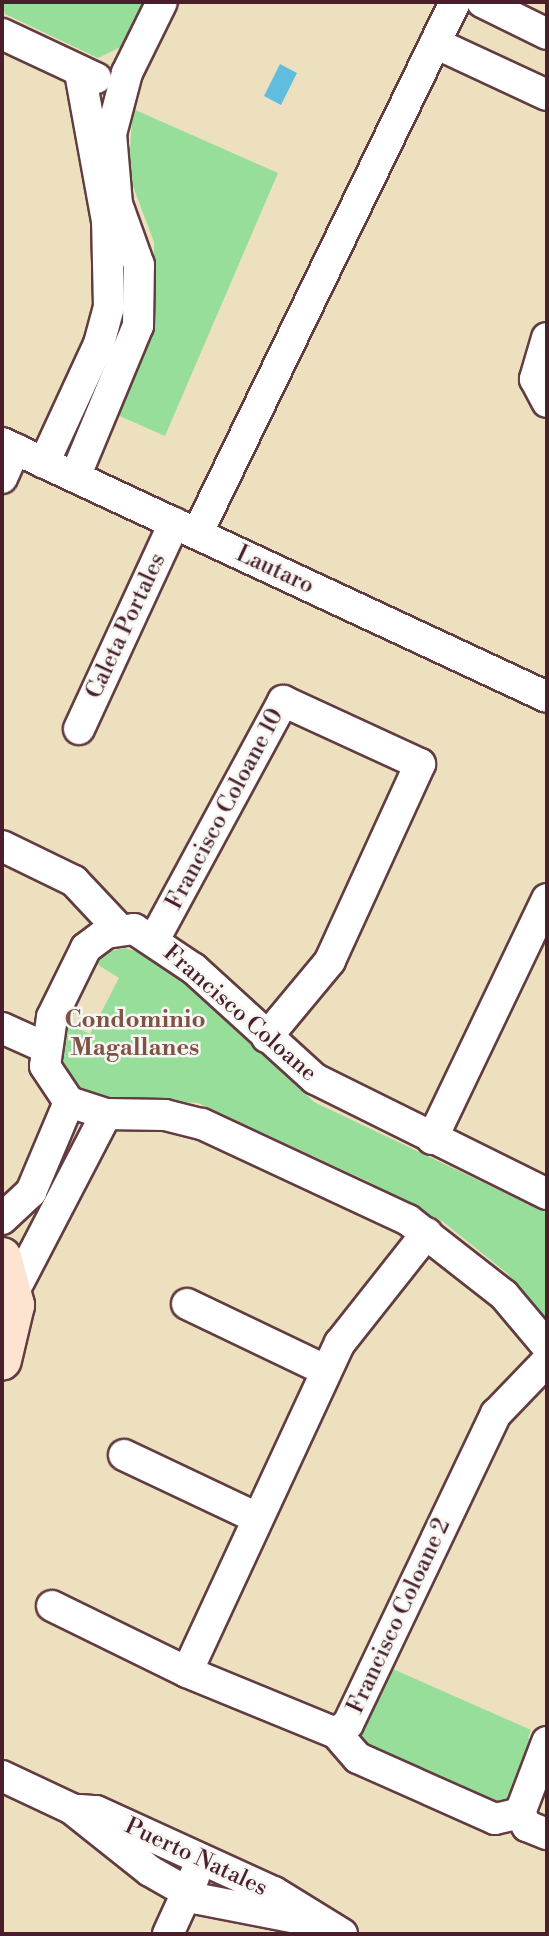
<!DOCTYPE html>
<style>
body{margin:0}
#map{position:relative;width:549px;height:1936px;overflow:hidden;background:#ede0bf;font-family:"Libre Bodoni",serif}
div>[style]{position:absolute}
[style*='--x']{left:calc(var(--x)*1px);top:calc(var(--y)*1px);width:calc(var(--w)*1px);rotate:calc(var(--a)*1deg)}
.green>*{inset:0;background:#96de99}
.water>*{inset:0;background:#61bddf}
.roads{filter:drop-shadow(2px 0 #623c41) drop-shadow(-2px 0 #623c41) drop-shadow(0 2px #623c41) drop-shadow(0 -2px #623c41)}
.street>*{height:30px;margin:-15px;padding:0 15px;transform-origin:15px;border-radius:15px;background:#fff}
.secondary>*{height:38px;margin:-19px;padding:0 19px;transform-origin:19px;border-radius:19px;background:#fde4d1}
span{translate:-50% -50%;white-space:nowrap;text-align:center;line-height:1.15;-webkit-text-stroke:5px #f6f6f2;paint-order:stroke}
.street-label{font-size:23px;color:#4a1f2b}
.neighbourhood-label{font-size:24px;color:#7f5246;font-weight:700}
.frame{position:absolute;inset:0;border:4px solid #4a1f2b;pointer-events:none}
</style>
<div id="map">
<div class="green">
<div style="clip-path:polygon(2px 2px,148px 2px,129px 43px,98px 58px,5px 14px)"></div>
<div style="clip-path:polygon(133px 109px,278px 173px,165px 436px,115px 414px,154px 323px,154px 242px,128px 173px)"></div>
<div style="clip-path:polygon(124px 948px,143px 953px,184px 983px,314px 1102px,547px 1213px,547px 1322px,508px 1274px,442px 1221px,369px 1182px,198px 1103px,97px 1096px,78px 1087px,61px 1056px,66px 1023px,90px 1034px,119px 978px,97px 964px,107px 952px)"></div>
<div style="clip-path:polygon(386px 1666px,531px 1730px,528px 1738px,535px 1744px,510px 1811px,362px 1752px,355px 1735px)"></div>
</div>
<div class="water">
<div style="clip-path:polygon(280px 64px,297px 73px,281px 105px,264px 96px)"></div>
</div>
<div class="roads">
<div class="street">
<div style="--x:482;--y:2;--w:72;--a:26.2"></div>
<div style="--x:2;--y:34;--w:104;--a:25.1"></div>
<div style="--x:435;--y:43;--w:123;--a:24.9"></div>
<div style="--x:547;--y:338;--w:43;--a:106.3"></div>
<div style="--x:535;--y:379;--w:26;--a:62"></div>
<div style="--x:2;--y:443;--w:601;--a:24.99"></div>
<div style="--x:44;--y:463;--w:131;--a:-65.2"></div>
<div style="--x:99;--y:344;--w:38;--a:-75"></div>
<div style="--x:109;--y:307;--w:86;--a:-91.3"></div>
<div style="--x:107;--y:221;--w:150;--a:-100.3"></div>
<div style="--x:75;--y:477;--w:164;--a:-67.4"></div>
<div style="--x:138;--y:326;--w:61;--a:-89.1"></div>
<div style="--x:139;--y:265;--w:65;--a:-109.8"></div>
<div style="--x:117;--y:204;--w:70;--a:-94.9"></div>
<div style="--x:111;--y:134;--w:63;--a:-75.3"></div>
<div style="--x:127;--y:73;--w:79;--a:-63.8"></div>
<div style="--x:2;--y:478;--w:32;--a:-66"></div>
<div style="--x:197;--y:534;--w:591;--a:-64.13"></div>
<div style="--x:79;--y:729;--w:227;--a:-65.2"></div>
<div style="--x:2;--y:846;--w:80;--a:25.9"></div>
<div style="--x:74;--y:881;--w:66;--a:46.8"></div>
<div style="--x:154;--y:940;--w:272;--a:-61.6"></div>
<div style="--x:283;--y:701;--w:151;--a:24.7"></div>
<div style="--x:420;--y:764;--w:217;--a:114.6"></div>
<div style="--x:330;--y:961;--w:99;--a:129.7"></div>
<div style="--x:2;--y:1028;--w:46;--a:24.3"></div>
<div style="--x:432;--y:1139;--w:266;--a:-64.4"></div>
<div style="--x:547;--y:1194;--w:259;--a:-153.6"></div>
<div style="--x:315;--y:1079;--w:164;--a:-137.7"></div>
<div style="--x:194;--y:969;--w:72;--a:-146.3"></div>
<div style="--x:134;--y:929;--w:28;--a:172"></div>
<div style="--x:106;--y:933;--w:25;--a:143"></div>
<div style="--x:86;--y:948;--w:77;--a:116.2"></div>
<div style="--x:52;--y:1017;--w:49;--a:98.1"></div>
<div style="--x:45;--y:1066;--w:43;--a:56.3"></div>
<div style="--x:69;--y:1102;--w:39;--a:18"></div>
<div style="--x:106;--y:1114;--w:59;--a:1"></div>
<div style="--x:165;--y:1115;--w:38;--a:14"></div>
<div style="--x:202;--y:1124;--w:227;--a:25"></div>
<div style="--x:408;--y:1220;--w:122;--a:38"></div>
<div style="--x:504;--y:1295;--w:67;--a:49.9"></div>
<div style="--x:2;--y:1219;--w:40;--a:-43"></div>
<div style="--x:31;--y:1192;--w:98;--a:-67.1"></div>
<div style="--x:14;--y:1291;--w:199;--a:-62.5"></div>
<div style="--x:187;--y:1304;--w:153;--a:25.6"></div>
<div style="--x:124;--y:1455;--w:147;--a:25.3"></div>
<div style="--x:52;--y:1606;--w:150;--a:26.1"></div>
<div style="--x:187;--y:1672;--w:161;--a:22.3"></div>
<div style="--x:336;--y:1733;--w:15;--a:-37"></div>
<div style="--x:348;--y:1724;--w:344;--a:-64.5"></div>
<div style="--x:496;--y:1414;--w:74;--a:-46.1"></div>
<div style="--x:187;--y:1672;--w:363;--a:-65.1"></div>
<div style="--x:340;--y:1343;--w:140;--a:-51.7"></div>
<div style="--x:336;--y:1733;--w:33;--a:49"></div>
<div style="--x:358;--y:1758;--w:150;--a:24"></div>
<div style="--x:495;--y:1819;--w:26;--a:-13"></div>
<div style="--x:547;--y:1742;--w:76;--a:110.8"></div>
<div style="--x:520;--y:1813;--w:15;--a:62"></div>
<div style="--x:527;--y:1826;--w:22;--a:22"></div>
<div style="--x:2;--y:1776;--w:77;--a:25.2"></div>
<div style="--x:72;--y:1809;--w:100;--a:38.5"></div>
<div style="--x:150;--y:1871;--w:56;--a:29.7"></div>
<div style="--x:199;--y:1899;--w:115;--a:11"></div>
<div style="--x:80;--y:1810;--w:16;--a:4"></div>
<div style="--x:96;--y:1811;--w:196;--a:24.5"></div>
<div style="--x:274;--y:1892;--w:80;--a:31.7"></div>
<div style="--x:168;--y:1934;--w:63;--a:-65.5"></div>
</div>
<div class="secondary">
<div style="--x:2;--y:1257;--w:50;--a:74.8"></div>
<div style="--x:15;--y:1305;--w:57;--a:103.3"></div>
</div>
</div>
<div class="street-label">
<span style="left:275px;top:570px;rotate:25deg">Lautaro</span>
<span style="left:126px;top:626px;rotate:-65deg">Caleta Portales</span>
<span style="left:225px;top:809px;rotate:-62deg">Francisco Coloane 10</span>
<span style="left:240px;top:1013px;rotate:41deg">Francisco Coloane</span>
<span style="left:399px;top:1616px;rotate:-65deg">Francisco Coloane 2</span>
<span style="left:196px;top:1857px;rotate:25deg">Puerto Natales</span>
</div>
<div class="neighbourhood-label">
<span style="left:135px;top:1035px">Condominio<br>Magallanes</span>
</div>
<div class="frame"></div>
</div>
